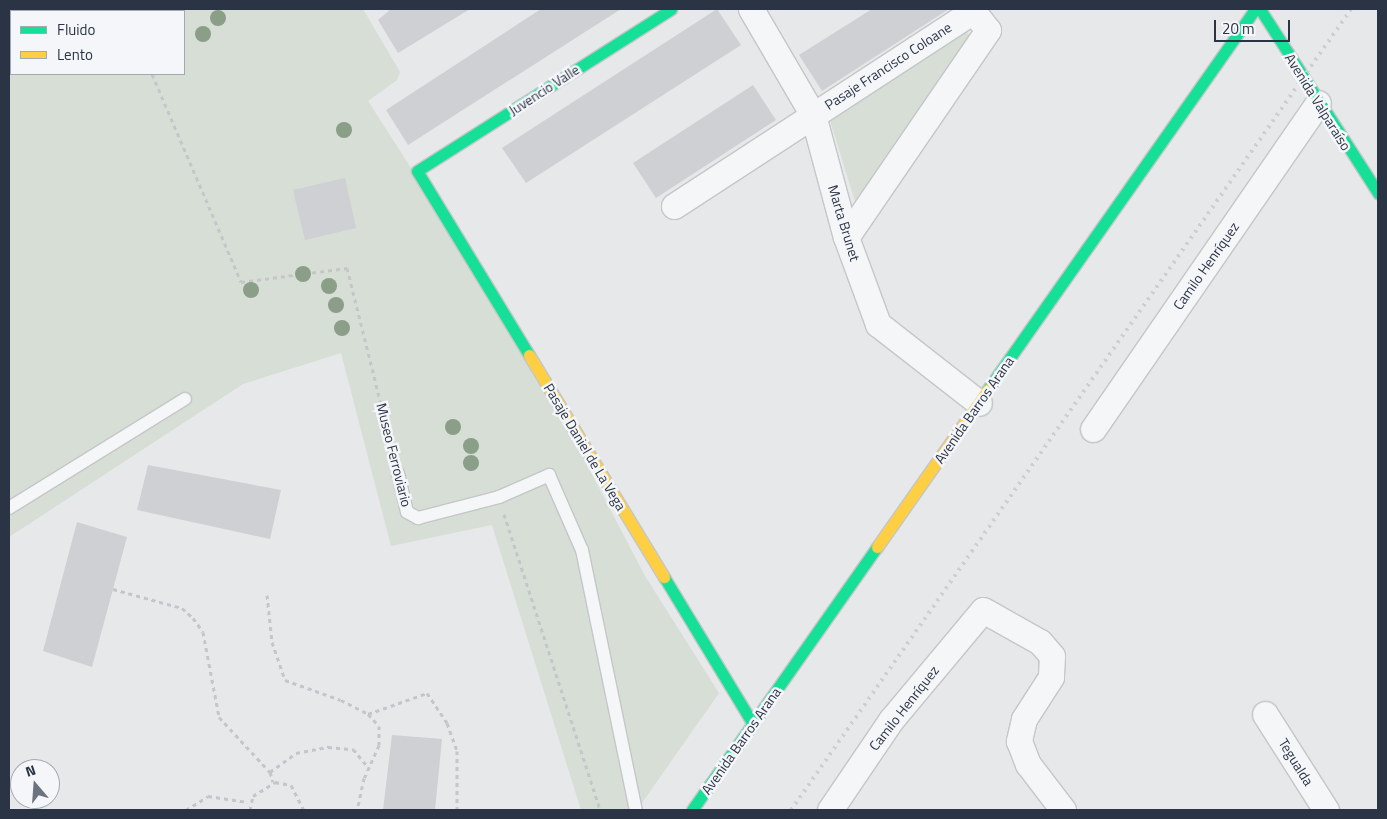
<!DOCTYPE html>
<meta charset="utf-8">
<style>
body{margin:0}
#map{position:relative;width:1387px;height:819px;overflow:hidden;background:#e6e8ea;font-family:"Titillium Web",sans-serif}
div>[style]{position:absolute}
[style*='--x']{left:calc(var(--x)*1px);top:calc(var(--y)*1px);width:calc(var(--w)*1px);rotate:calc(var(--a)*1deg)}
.green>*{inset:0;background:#d6ded6}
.building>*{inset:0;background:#ced0d3}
.path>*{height:3px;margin-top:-1.5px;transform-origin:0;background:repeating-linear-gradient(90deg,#c5c6ca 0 4px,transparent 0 8px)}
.roads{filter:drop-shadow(1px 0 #c4c6c8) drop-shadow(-1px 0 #c4c6c8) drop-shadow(0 1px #c4c6c8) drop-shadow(0 -1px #c4c6c8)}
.lane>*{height:12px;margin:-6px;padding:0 6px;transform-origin:6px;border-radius:6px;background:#f5f6f7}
.street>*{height:25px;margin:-12.5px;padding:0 12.5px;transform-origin:12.5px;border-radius:12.5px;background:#f5f6f7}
.fast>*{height:11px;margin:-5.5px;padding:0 5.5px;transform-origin:5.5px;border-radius:5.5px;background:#16e098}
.slow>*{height:11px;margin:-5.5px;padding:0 5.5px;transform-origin:5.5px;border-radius:5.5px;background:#ffcf43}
.rail>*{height:4px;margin-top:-2px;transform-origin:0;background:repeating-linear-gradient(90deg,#cecfd2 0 2.5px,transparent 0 7.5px)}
.trees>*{width:16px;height:16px;margin:-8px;border-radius:50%;background:#8a9e88}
span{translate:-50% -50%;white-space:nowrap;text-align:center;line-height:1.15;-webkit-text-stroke:5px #f4f6f9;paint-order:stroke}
.street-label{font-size:14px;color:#2b3445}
.frame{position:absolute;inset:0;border:10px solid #2b3445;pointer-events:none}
.legend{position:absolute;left:10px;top:10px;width:175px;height:65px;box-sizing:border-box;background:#f4f6f9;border:1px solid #a4a8b1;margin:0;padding:6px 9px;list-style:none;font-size:15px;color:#2b3445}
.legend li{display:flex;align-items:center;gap:10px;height:25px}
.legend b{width:25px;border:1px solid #a4a8b1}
.north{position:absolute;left:10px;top:759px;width:50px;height:50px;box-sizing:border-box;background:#f4f6f9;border:1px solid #a4a8b1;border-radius:50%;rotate:342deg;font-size:14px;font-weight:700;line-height:20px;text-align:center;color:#2b3445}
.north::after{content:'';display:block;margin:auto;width:18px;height:22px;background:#6c737f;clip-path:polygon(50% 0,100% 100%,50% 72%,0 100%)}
.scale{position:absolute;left:1214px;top:20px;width:76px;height:22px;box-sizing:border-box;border:2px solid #2b3445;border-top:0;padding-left:6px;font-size:15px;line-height:18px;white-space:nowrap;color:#2b3445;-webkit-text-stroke:4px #f4f6f9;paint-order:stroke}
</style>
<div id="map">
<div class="green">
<div style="clip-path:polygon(evenodd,9px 9px,363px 9px,400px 72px,397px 80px,368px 101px,463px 249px,575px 442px,645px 576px,719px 693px,637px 810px,581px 810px,492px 525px,391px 546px,341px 353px,243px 384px,9px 537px,9px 9px,11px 11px,184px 11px,184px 74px,11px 74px,11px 11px)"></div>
<div style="clip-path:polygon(964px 29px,973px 39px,857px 208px,829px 117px)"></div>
</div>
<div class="building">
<div style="clip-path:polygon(391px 9px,470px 9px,398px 53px,378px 20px)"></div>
<div style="clip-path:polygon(541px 9px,621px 9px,408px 145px,386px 110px)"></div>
<div style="clip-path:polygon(717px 9px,741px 45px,526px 183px,502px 148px)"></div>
<div style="clip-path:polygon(872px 9px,949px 9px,822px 91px,799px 55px)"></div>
<div style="clip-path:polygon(753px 85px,776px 120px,656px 198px,633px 163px)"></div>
<div style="clip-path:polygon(345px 178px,356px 228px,305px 240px,293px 190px)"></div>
<div style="clip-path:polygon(148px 465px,281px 490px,270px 539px,137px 510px)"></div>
<div style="clip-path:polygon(77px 522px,127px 537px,92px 667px,43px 651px)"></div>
<div style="clip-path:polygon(392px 735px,442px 739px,435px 810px,383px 810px)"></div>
</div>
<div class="path">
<div style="--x:125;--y:9;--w:2;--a:63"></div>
<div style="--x:152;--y:74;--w:226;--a:66.8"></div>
<div style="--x:241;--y:282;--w:107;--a:-7.5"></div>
<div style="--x:347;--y:268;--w:194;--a:76"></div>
<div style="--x:504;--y:514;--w:311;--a:72"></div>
<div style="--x:113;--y:589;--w:72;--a:15.4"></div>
<div style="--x:182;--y:608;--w:15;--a:42"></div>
<div style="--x:193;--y:618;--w:17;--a:54"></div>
<div style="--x:203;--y:632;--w:86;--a:79.3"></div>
<div style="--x:219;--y:717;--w:75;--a:47.2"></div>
<div style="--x:270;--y:772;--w:32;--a:-36"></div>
<div style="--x:296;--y:753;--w:33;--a:-11"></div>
<div style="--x:328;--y:747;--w:25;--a:5"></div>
<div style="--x:353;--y:749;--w:25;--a:50"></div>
<div style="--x:267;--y:595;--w:47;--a:83.9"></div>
<div style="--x:272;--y:642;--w:40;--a:71.1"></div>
<div style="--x:285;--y:680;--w:59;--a:19.7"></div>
<div style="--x:341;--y:700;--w:30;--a:27"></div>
<div style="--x:368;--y:714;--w:16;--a:47"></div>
<div style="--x:379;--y:726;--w:19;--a:90"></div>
<div style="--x:379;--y:745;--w:36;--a:114"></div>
<div style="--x:364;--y:778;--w:33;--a:102"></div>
<div style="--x:368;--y:714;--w:63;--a:-19.6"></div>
<div style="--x:427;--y:693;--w:36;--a:56"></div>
<div style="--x:447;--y:723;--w:30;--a:70"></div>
<div style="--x:457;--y:751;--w:59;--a:90"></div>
<div style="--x:270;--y:772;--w:10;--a:73"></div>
<div style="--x:186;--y:810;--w:26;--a:-32"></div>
<div style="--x:208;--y:796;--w:40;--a:8.5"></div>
<div style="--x:250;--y:810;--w:14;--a:-78"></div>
<div style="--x:253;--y:796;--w:26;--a:-32"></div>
<div style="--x:275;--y:782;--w:16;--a:11"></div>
<div style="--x:291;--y:785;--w:28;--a:63"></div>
</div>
<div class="roads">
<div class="lane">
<div style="--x:398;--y:473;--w:40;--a:77"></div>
<div style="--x:407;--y:512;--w:13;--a:29"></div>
<div style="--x:418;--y:518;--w:84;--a:-14.5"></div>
<div style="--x:499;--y:497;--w:55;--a:-23.7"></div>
<div style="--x:549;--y:475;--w:82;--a:66.3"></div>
<div style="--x:582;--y:550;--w:266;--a:78.3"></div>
<div style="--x:9;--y:508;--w:207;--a:-31.8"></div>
</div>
<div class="street">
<div style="--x:751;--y:9;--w:123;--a:59.7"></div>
<div style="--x:813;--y:115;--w:126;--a:74.9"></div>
<div style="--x:846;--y:237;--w:93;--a:69.8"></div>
<div style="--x:878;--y:324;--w:128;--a:38"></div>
<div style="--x:674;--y:206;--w:357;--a:-33.1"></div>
<div style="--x:973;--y:11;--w:24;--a:52"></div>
<div style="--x:988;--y:30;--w:251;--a:124.4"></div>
<div style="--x:1093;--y:429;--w:396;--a:-55.4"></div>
<div style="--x:1265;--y:714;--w:114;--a:57.6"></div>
<div style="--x:830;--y:810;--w:109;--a:-55.9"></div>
<div style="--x:891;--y:720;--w:143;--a:-50.1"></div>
<div style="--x:983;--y:610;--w:65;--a:29.3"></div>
<div style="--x:1040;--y:642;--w:18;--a:49"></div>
<div style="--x:1052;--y:656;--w:21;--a:93"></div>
<div style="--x:1051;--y:677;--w:50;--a:122.7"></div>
<div style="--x:1024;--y:719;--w:23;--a:103"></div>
<div style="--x:1019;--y:741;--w:25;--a:69"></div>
<div style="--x:1028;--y:764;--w:58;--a:52.7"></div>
</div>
<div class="fast">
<div style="--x:1260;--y:9;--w:219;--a:57.3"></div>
<div style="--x:529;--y:355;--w:215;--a:-121.3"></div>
<div style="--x:417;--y:171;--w:301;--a:-32.5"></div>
<div style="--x:988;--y:389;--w:464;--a:-54.9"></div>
<div style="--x:664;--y:577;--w:172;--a:58.8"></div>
<div style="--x:692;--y:810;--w:322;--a:-54.9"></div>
</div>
<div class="slow">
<div style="--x:529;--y:355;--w:260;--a:58.7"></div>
<div style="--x:877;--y:547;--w:193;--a:-54.9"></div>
</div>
</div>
<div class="rail">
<div style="--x:791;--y:810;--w:977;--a:-55.04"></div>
</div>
<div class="trees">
<div style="left:218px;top:18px"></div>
<div style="left:203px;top:34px"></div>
<div style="left:344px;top:130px"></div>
<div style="left:303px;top:274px"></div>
<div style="left:329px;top:286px"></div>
<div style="left:251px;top:290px"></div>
<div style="left:336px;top:305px"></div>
<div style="left:342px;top:328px"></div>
<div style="left:453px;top:427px"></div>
<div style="left:471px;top:446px"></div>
<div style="left:471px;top:463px"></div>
</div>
<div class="street-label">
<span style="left:888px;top:66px;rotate:-33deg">Pasaje Francisco Coloane</span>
<span style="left:544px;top:90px;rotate:-33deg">Juvencio Valle</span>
<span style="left:1318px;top:102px;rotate:58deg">Avenida Valparaíso</span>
<span style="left:844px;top:223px;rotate:73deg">Marta Brunet</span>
<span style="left:1206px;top:266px;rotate:-55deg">Camilo Henríquez</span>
<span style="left:974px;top:410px;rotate:-55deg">Avenida Barros Arana</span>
<span style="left:585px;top:447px;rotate:59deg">Pasaje Daniel de La Vega</span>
<span style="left:394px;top:455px;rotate:76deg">Museo Ferroviario</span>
<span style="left:904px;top:708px;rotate:-52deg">Camilo Henríquez</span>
<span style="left:741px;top:741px;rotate:-55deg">Avenida Barros Arana</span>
<span style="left:1296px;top:762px;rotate:58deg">Tegualda</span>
</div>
<div class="frame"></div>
<ul class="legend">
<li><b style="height:6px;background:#16e098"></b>Fluido</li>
<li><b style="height:6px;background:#ffcf43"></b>Lento</li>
</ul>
<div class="north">N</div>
<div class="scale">20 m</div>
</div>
